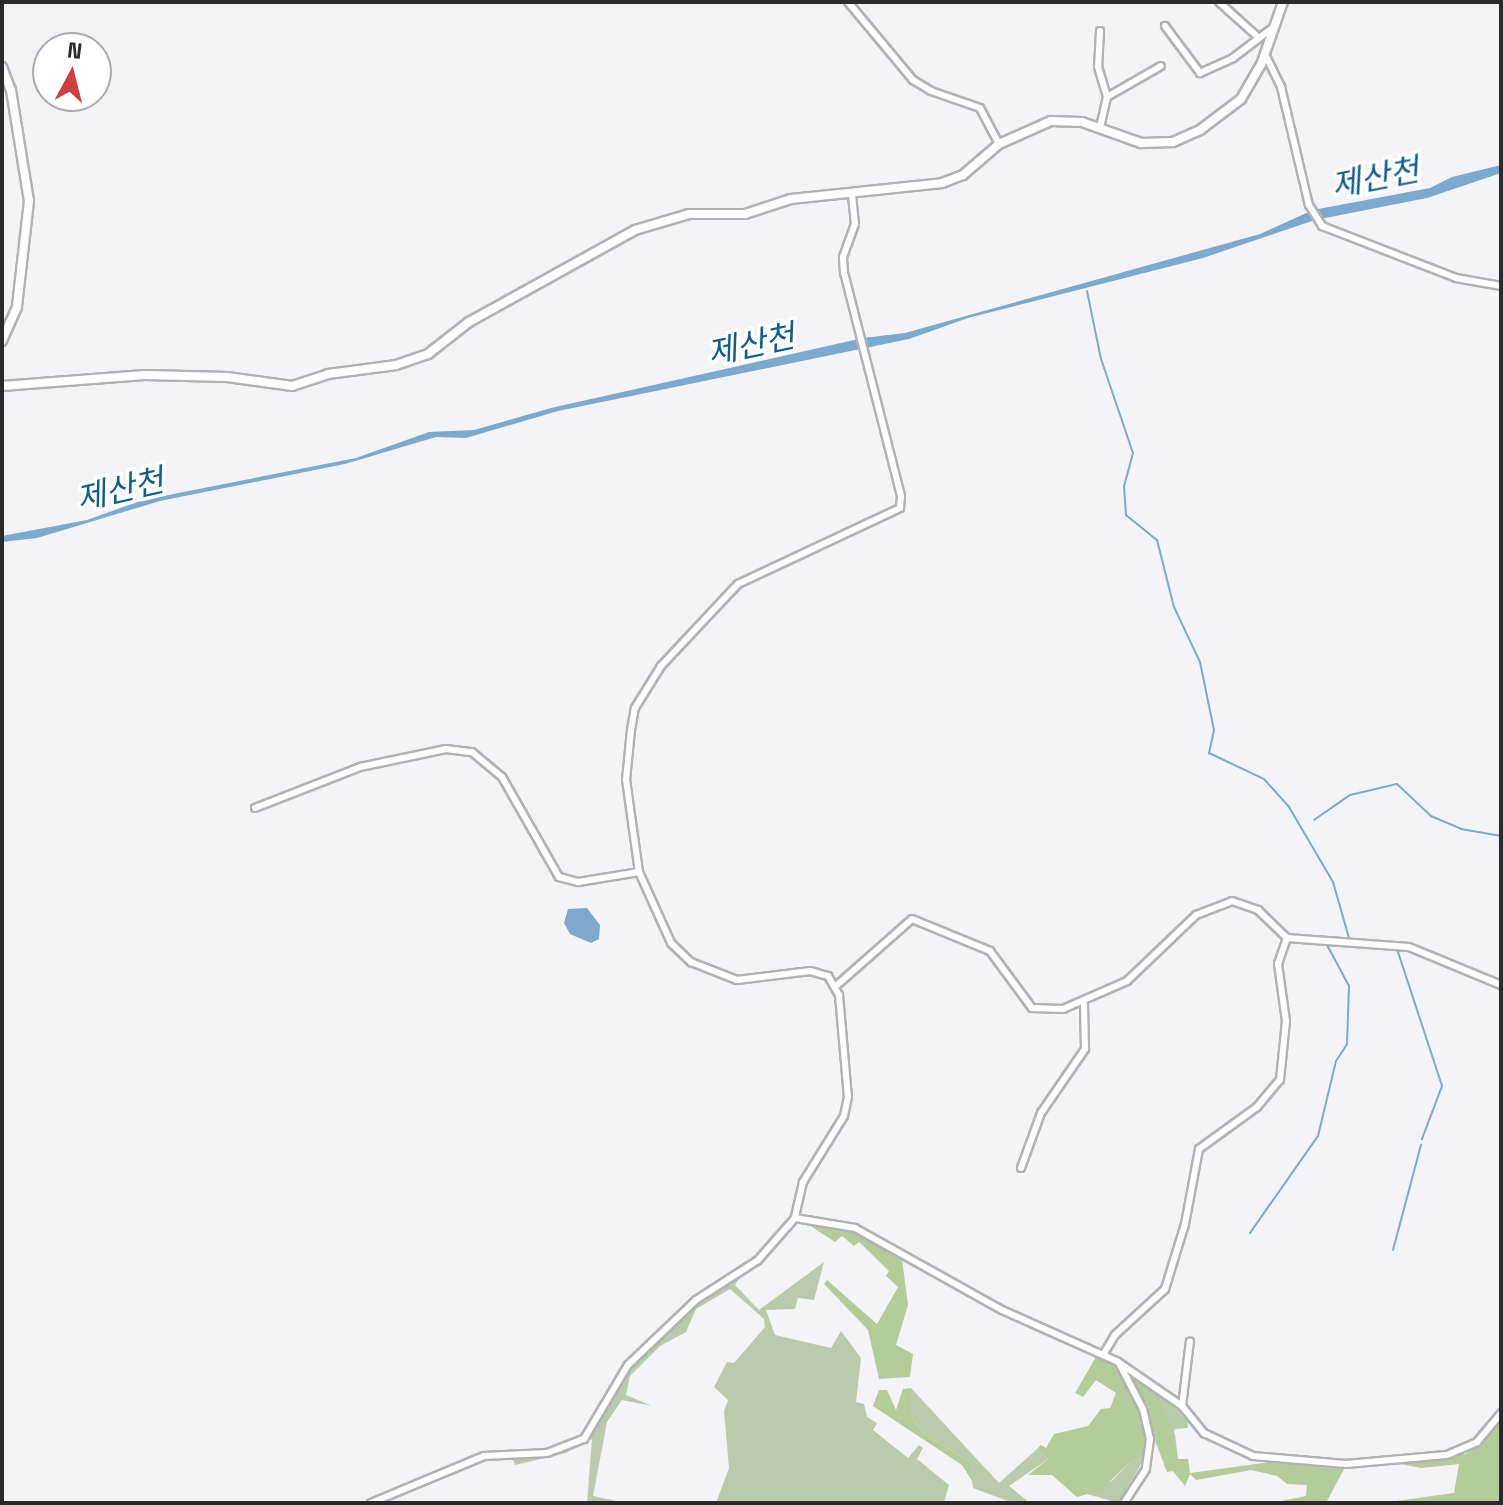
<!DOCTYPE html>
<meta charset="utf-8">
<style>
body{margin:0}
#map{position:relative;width:1503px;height:1505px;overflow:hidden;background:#f4f4f8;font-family:"Space Grotesk","Noto Sans KR",sans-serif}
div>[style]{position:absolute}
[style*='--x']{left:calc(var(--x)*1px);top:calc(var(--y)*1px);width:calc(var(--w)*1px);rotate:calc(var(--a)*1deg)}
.green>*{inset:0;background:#bbcaab}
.forest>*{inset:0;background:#b4cb9a}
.water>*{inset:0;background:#7ca9cd}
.stream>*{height:2px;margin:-1px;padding:0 1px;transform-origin:1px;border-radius:1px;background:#7ca9cd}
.roads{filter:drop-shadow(2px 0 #b2b2b6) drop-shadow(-2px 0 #b2b2b6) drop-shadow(0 2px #b2b2b6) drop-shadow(0 -2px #b2b2b6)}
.minor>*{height:6px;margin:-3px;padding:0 3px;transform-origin:3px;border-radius:3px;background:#fff}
.tertiary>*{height:8px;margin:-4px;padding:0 4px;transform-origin:4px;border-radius:4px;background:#fff}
span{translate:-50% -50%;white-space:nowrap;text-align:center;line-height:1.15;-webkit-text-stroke:7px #fff;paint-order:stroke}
.water-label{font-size:32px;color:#125c8a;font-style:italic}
.frame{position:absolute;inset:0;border:4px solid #2a2a2c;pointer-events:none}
.north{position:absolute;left:32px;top:32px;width:80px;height:80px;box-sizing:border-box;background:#fff;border:2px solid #aaaaab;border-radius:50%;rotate:7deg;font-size:22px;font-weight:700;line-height:32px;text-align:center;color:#2a2a2c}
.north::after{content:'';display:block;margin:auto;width:28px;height:36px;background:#ce3f41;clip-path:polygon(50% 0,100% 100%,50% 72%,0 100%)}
</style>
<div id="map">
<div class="green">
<div style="clip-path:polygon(824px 1262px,814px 1300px,798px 1298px,795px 1309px,766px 1310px,775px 1335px,831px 1348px,841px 1331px,861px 1358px,856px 1402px,864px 1404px,867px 1417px,877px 1423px,873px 1430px,908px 1458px,919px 1445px,923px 1448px,917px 1459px,949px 1485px,944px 1503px,716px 1503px,729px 1468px,724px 1411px,728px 1400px,714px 1387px,727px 1362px,734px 1363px,765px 1327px,764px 1319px,730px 1289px,696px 1309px,686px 1332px,660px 1346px,630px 1376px,626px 1395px,652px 1406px,622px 1400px,607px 1422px,593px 1496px,627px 1503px,587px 1503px,592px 1439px,566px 1453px,515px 1465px,511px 1455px,548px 1455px,591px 1436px,626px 1372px,708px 1294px,742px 1274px,735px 1285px,759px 1310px)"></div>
<div style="clip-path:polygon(911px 1388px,999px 1483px,1036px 1450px,1048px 1459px,1009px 1486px,1030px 1503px,1013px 1503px,973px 1488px,970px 1462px,922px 1433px,911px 1416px)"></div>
<div style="clip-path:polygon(1158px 1394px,1187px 1418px,1188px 1428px,1175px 1429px,1173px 1435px)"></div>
<div style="clip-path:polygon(1138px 1453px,1146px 1455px,1119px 1503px,1087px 1494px,1113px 1480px)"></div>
</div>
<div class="forest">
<div style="clip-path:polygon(803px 1221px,854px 1230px,902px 1259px,908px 1305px,896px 1345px,913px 1354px,910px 1377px,879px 1379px,868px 1330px,824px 1284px,827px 1280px,877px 1324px,898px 1287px,886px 1276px,889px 1271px,859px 1242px,854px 1246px,842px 1236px,835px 1242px)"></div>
<div style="clip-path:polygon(1097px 1355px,1117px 1364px,1142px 1412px,1146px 1455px,1138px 1454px,1101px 1490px,1077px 1497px,1052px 1475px,1028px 1475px,1048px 1459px,1036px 1450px,1041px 1445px,1046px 1448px,1054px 1434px,1088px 1426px,1101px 1409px,1110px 1408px,1116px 1393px,1096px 1380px,1083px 1397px,1075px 1393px)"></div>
<div style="clip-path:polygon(1129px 1372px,1158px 1394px,1175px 1435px,1178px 1459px,1188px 1459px,1190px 1473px,1271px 1462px,1344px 1469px,1326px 1503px,1271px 1503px,1306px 1496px,1307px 1485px,1287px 1484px,1277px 1476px,1251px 1470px,1196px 1480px,1190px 1474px,1185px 1486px,1173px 1471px,1167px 1472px)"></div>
<div style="clip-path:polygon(911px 1388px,911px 1416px,922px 1433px,970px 1462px,974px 1484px,962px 1465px,873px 1406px,879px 1390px,887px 1390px,896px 1410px,903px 1389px)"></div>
<div style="clip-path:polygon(1501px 1418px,1501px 1503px,1382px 1503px,1454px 1493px,1459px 1464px,1421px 1468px,1396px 1463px,1466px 1454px)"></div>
</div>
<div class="water">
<div style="clip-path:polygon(1501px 165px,1501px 173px,1427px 198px,1315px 220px,1203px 258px,968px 318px,909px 339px,558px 411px,466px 438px,436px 437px,345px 464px,160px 501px,37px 538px,2px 542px,2px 536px,87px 520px,143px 500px,356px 458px,429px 432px,474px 430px,551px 408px,863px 338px,905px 333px,1260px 234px,1313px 210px,1430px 188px,1452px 177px)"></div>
<div style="clip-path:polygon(587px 908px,600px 925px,599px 939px,591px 943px,570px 934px,564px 923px,568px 909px)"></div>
</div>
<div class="stream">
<div style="--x:1087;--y:291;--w:69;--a:78.4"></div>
<div style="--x:1101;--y:359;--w:99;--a:71.2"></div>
<div style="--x:1133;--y:453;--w:34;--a:105"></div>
<div style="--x:1124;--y:486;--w:29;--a:86"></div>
<div style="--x:1126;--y:515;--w:40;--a:39"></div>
<div style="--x:1157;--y:540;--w:69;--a:75.8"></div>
<div style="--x:1174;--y:607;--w:61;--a:64.7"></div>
<div style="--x:1200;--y:662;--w:69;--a:78.4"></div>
<div style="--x:1214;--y:730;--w:24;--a:102"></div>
<div style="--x:1209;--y:753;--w:61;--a:25.3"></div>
<div style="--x:1264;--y:779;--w:38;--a:48"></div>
<div style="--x:1289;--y:807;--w:87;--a:59.6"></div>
<div style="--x:1333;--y:882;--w:58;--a:74.1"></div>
<div style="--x:1314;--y:820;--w:44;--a:-34.8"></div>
<div style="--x:1350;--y:795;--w:48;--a:-13.2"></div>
<div style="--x:1397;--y:784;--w:47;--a:43.3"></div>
<div style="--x:1431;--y:816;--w:33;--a:23"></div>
<div style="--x:1461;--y:829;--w:41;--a:9.9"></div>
<div style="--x:1340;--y:945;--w:57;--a:4"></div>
<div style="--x:1397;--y:949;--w:144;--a:71.8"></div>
<div style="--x:1442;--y:1086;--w:57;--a:110.7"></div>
<div style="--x:1250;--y:1233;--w:118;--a:-55"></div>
<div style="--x:1318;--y:1136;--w:77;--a:-76.5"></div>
<div style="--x:1336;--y:1061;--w:20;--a:-57"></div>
<div style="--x:1347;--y:1044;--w:58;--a:-88"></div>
<div style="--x:1349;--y:986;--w:47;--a:-118.2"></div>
<div style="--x:1393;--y:1250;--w:109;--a:-75.1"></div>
</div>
<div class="roads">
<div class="minor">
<div style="--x:848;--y:2;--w:102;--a:50.2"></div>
<div style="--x:913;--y:80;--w:21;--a:31"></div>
<div style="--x:931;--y:91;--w:52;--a:19.1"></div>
<div style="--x:980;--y:108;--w:41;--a:62.2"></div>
<div style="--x:1219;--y:2;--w:54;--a:42"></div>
<div style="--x:1165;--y:26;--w:59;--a:53.3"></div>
<div style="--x:1200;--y:73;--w:36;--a:-24"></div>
<div style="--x:1233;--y:58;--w:48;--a:-37.3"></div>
<div style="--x:1100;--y:31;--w:36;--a:93"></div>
<div style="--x:1098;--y:67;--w:31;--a:73"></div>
<div style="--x:1107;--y:97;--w:32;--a:103"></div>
<div style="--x:1265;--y:54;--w:37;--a:64"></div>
<div style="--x:1281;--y:87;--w:121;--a:76.7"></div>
<div style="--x:1309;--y:205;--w:25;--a:58"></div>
<div style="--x:1322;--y:226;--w:144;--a:21.2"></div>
<div style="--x:1456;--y:278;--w:46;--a:10.1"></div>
<div style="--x:1107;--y:97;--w:62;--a:-29.9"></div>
<div style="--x:255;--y:808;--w:113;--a:-21.3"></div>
<div style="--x:360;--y:767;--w:88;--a:-11.8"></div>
<div style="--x:446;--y:749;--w:26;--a:7"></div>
<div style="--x:472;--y:752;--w:39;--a:40"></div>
<div style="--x:502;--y:777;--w:115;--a:60.3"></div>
<div style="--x:559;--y:877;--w:20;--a:15"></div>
<div style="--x:578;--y:882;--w:62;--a:-9.3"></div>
<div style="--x:639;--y:872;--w:78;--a:65.7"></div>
<div style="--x:671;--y:943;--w:28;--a:44"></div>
<div style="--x:691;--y:962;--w:49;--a:21.4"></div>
<div style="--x:737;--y:980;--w:74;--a:-7"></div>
<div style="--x:810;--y:971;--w:19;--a:16"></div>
<div style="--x:828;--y:976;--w:22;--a:60"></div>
<div style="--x:839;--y:995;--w:102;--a:85"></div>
<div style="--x:848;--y:1097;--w:19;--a:102"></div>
<div style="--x:844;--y:1116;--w:78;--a:121.8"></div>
<div style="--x:803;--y:1182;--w:37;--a:103"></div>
<div style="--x:639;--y:872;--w:93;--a:-98"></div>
<div style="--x:626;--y:780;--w:50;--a:-84.3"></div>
<div style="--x:631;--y:730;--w:22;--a:-80"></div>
<div style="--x:635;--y:708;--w:49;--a:-58.2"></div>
<div style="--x:661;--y:666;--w:112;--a:-46.8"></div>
<div style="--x:738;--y:584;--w:179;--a:-25.1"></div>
<div style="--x:900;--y:508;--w:12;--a:-85"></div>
<div style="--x:901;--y:496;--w:230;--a:-104.3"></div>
<div style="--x:844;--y:273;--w:16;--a:-94"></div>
<div style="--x:843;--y:257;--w:35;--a:-70"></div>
<div style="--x:855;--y:224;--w:30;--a:-96"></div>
<div style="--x:836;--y:986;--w:101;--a:-41.4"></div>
<div style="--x:912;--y:919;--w:84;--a:22.3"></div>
<div style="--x:990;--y:951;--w:71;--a:53.6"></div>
<div style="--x:1032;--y:1008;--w:31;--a:2"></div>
<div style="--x:1063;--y:1009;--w:70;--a:-23.6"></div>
<div style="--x:1127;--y:981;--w:95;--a:-43.7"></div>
<div style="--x:1196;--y:915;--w:39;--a:-21"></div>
<div style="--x:1232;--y:901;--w:28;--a:19"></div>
<div style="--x:1258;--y:910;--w:40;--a:44"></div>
<div style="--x:1287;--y:938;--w:122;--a:4.2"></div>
<div style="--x:1409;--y:947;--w:100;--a:22.4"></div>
<div style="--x:1021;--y:1168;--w:59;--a:-70"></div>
<div style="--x:1041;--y:1113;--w:78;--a:-55.5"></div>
<div style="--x:1085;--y:1049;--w:45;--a:-91.3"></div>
<div style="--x:1103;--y:1355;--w:23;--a:-59"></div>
<div style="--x:1115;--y:1335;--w:68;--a:-42.6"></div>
<div style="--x:1165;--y:1289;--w:68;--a:-72.9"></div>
<div style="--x:1185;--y:1224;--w:76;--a:-79.4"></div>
<div style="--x:1199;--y:1149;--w:72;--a:-35.9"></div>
<div style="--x:1257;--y:1107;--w:35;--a:-50"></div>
<div style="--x:1280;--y:1080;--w:59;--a:-84.2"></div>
<div style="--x:1286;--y:1021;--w:58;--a:-98"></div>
<div style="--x:1278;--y:964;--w:28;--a:-71"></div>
<div style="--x:1120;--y:1365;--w:50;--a:62.4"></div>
<div style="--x:1143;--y:1409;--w:31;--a:77"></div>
<div style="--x:1150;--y:1439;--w:30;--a:98"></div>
<div style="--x:1146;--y:1469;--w:40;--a:122.9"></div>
<div style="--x:1182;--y:1406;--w:65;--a:-83"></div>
<div style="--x:371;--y:1503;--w:122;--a:-22.6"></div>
<div style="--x:484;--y:1456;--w:63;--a:-2.7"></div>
<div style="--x:547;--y:1453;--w:40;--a:-21"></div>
<div style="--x:584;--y:1439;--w:86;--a:-59.3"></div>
<div style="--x:628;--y:1365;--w:94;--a:-43.7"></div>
<div style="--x:696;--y:1300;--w:74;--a:-32.8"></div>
<div style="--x:758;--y:1260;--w:56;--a:-48.6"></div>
<div style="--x:795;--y:1218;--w:61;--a:9.5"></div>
<div style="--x:855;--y:1228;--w:168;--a:29.2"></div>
<div style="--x:1002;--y:1310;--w:127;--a:24.1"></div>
<div style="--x:1118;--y:1362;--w:78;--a:34.5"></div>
<div style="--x:1182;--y:1406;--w:35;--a:51"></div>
<div style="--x:1204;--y:1433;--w:54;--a:25.1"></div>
<div style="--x:1253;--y:1456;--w:93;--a:4.9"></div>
<div style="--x:1346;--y:1464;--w:101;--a:-5.1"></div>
<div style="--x:1447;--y:1455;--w:33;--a:-23"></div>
<div style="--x:1477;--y:1442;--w:38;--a:-50"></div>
</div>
<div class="tertiary">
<div style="--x:2;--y:67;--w:25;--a:69"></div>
<div style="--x:11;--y:90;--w:112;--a:80.8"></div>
<div style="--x:29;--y:201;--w:107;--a:96.5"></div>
<div style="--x:17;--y:307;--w:37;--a:114"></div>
<div style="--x:2;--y:386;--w:143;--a:-4.4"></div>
<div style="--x:145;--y:375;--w:82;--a:1.4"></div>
<div style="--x:227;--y:377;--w:66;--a:7.9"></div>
<div style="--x:292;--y:386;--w:38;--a:-18"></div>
<div style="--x:328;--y:374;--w:69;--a:-7.5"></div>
<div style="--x:396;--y:365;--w:34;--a:-19"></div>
<div style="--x:428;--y:354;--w:52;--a:-38"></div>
<div style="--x:469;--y:322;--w:190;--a:-29"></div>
<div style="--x:635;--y:230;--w:56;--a:-16.5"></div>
<div style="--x:689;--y:214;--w:56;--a:0"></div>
<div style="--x:745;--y:214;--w:48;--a:-18.1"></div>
<div style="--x:791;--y:199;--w:152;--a:-6"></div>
<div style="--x:942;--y:183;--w:22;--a:-21"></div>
<div style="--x:963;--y:175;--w:48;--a:-40.7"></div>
<div style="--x:999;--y:144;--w:57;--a:-23.9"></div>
<div style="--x:1051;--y:121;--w:31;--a:2"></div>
<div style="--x:1082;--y:122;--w:63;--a:19.6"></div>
<div style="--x:1141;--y:143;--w:32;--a:-2"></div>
<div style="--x:1173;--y:142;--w:30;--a:-24"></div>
<div style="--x:1200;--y:130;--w:51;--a:-37.1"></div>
<div style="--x:1241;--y:99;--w:39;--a:-60"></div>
<div style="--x:1261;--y:65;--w:67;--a:-70.8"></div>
</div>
</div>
<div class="water-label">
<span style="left:1375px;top:178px;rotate:-11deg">제산천</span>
<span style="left:751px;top:345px;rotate:-12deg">제산천</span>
<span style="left:120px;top:490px;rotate:-13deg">제산천</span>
</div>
<div class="frame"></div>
<div class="north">N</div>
</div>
